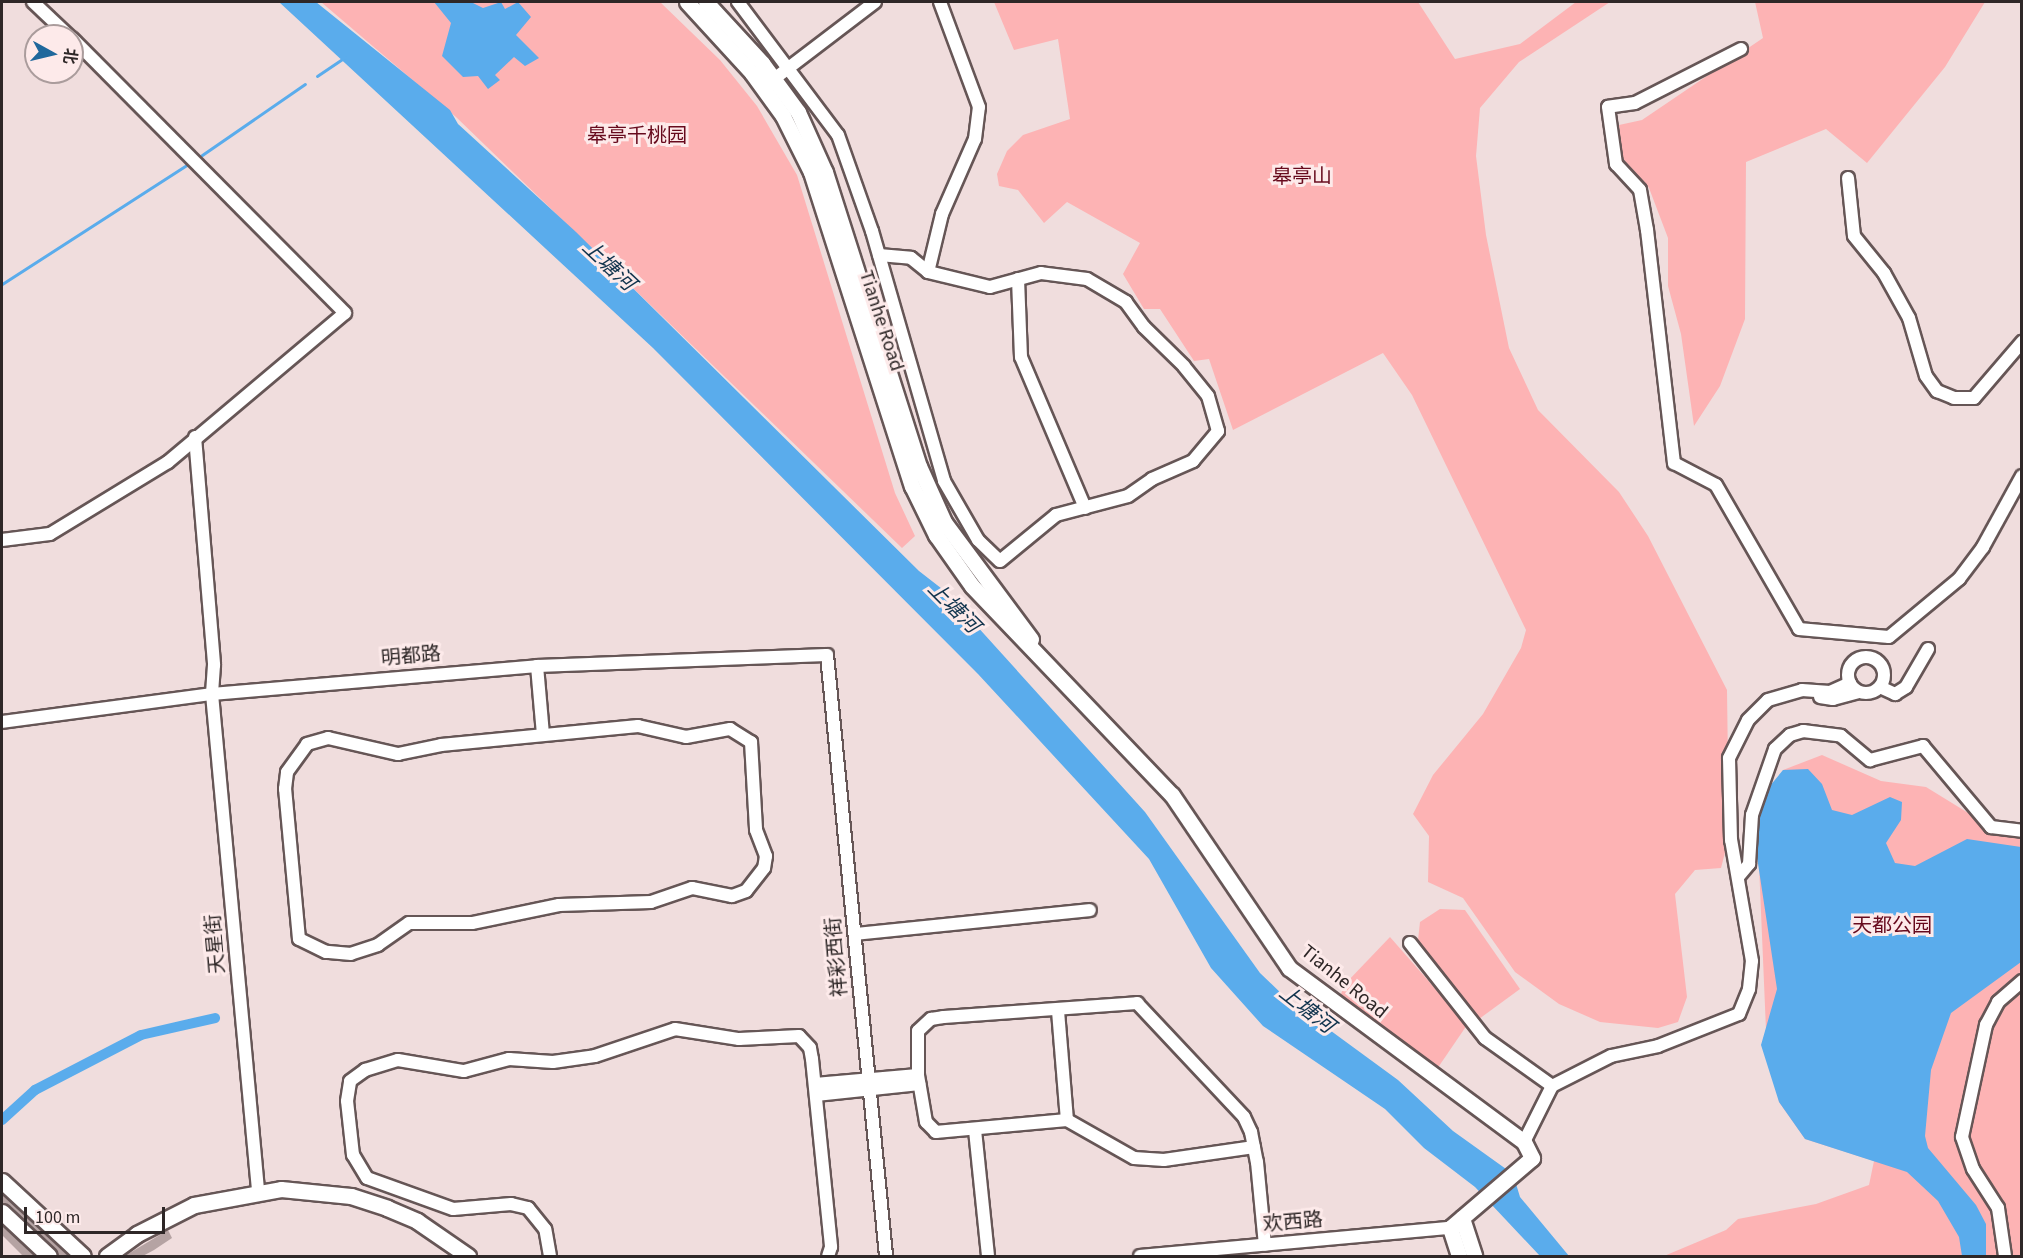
<!DOCTYPE html>
<meta charset="utf-8">
<style>
body{margin:0}
#map{position:relative;width:2023px;height:1258px;overflow:hidden;background:#f0dddd;font-family:"Source Sans 3","Noto Sans SC",sans-serif}
div>[style]{position:absolute}
[style*='--x']{left:calc(var(--x)*1px);top:calc(var(--y)*1px);width:calc(var(--w)*1px);rotate:calc(var(--a)*1deg)}
.green>*{inset:0;background:#fdb3b4}
.water>*{inset:0;background:#5aacec}
.stream>*{height:3px;margin:-1.5px;padding:0 1.5px;transform-origin:1.5px;border-radius:1.5px;background:#5aacec}
.canal>*{height:10px;margin:-5px;padding:0 5px;transform-origin:5px;border-radius:5px;background:#5aacec}
.building>*{inset:0;background:#b5a3a3}
.roads{filter:drop-shadow(2px 0 #665656) drop-shadow(-2px 0 #665656) drop-shadow(0 2px #665656) drop-shadow(0 -2px #665656)}
.minor>*{height:12px;margin:-6px;padding:0 6px;transform-origin:6px;border-radius:6px;background:#fff}
.minor>.ring{margin:-6px;padding:0;box-sizing:content-box;background:none;border:12px solid #fff;border-radius:50%}
.major>*{height:15px;margin:-7.5px;padding:0 7.5px;transform-origin:7.5px;border-radius:7.5px;background:#fff}
span{translate:-50% -50%;white-space:nowrap;text-align:center;line-height:1.15;-webkit-text-stroke:6px #fdeaea;paint-order:stroke}
.park-label{font-size:20px;color:#670a1d}
.street-label{font-size:20px;color:#2e2727}
.water-label{font-size:21px;color:#10334d;font-style:italic}
.frame{position:absolute;inset:0;border:3px solid #2e2727;pointer-events:none}
.north{position:absolute;left:24px;top:24px;width:60px;height:60px;box-sizing:border-box;background:#fdeaea;border:2px solid #aa9c9c;border-radius:50%;rotate:98deg;font-size:16px;font-weight:700;line-height:24px;text-align:center;color:#2e2727}
.north::after{content:'';display:block;margin:auto;width:21px;height:27px;background:#1f689c;clip-path:polygon(50% 0,100% 100%,50% 72%,0 100%)}
.scale{position:absolute;left:24px;top:1207px;width:141px;height:27px;box-sizing:border-box;border:3px solid #2e2727;border-top:0;padding-left:8px;font-size:18px;line-height:21px;white-space:nowrap;color:#2e2727;-webkit-text-stroke:4px #fdeaea;paint-order:stroke}
</style>
<div id="map">
<div class="green">
<div style="clip-path:polygon(321px 2px,660px 2px,720px 60px,757px 106px,797px 175px,895px 493px,915px 536px,902px 548px,456px 117px)"></div>
<div style="clip-path:polygon(994px 2px,1418px 2px,1455px 59px,1520px 44px,1576px 2px,1610px 2px,1519px 62px,1480px 108px,1476px 156px,1486px 235px,1509px 348px,1538px 410px,1619px 492px,1648px 536px,1727px 690px,1729px 837px,1721px 868px,1695px 870px,1675px 894px,1687px 997px,1678px 1022px,1658px 1028px,1600px 1022px,1559px 1004px,1515px 972px,1463px 898px,1428px 882px,1429px 836px,1413px 814px,1433px 775px,1483px 714px,1521px 648px,1526px 630px,1412px 395px,1383px 353px,1233px 430px,1209px 359px,1194px 361px,1160px 309px,1144px 309px,1123px 274px,1140px 243px,1067px 202px,1044px 223px,1018px 190px,999px 186px,997px 174px,1007px 151px,1023px 135px,1070px 119px,1058px 39px,1014px 50px)"></div>
<div style="clip-path:polygon(1755px 2px,1985px 2px,1945px 67px,1867px 163px,1826px 129px,1746px 162px,1745px 319px,1720px 386px,1694px 426px,1681px 334px,1668px 286px,1668px 238px,1649px 188px,1621px 157px,1619px 125px,1642px 120px,1763px 38px)"></div>
<div style="clip-path:polygon(1822px 755px,1881px 781px,1926px 787px,1991px 827px,2021px 830px,2021px 1256px,1664px 1256px,1726px 1230px,1738px 1219px,1816px 1204px,1869px 1185px,1874px 1161px,1805px 1139px,1779px 1102px,1766px 1030px,1758px 841px,1783px 770px)"></div>
<div style="clip-path:polygon(1440px 909px,1465px 910px,1520px 989px,1479px 1019px,1418px 940px,1420px 922px)"></div>
<div style="clip-path:polygon(1390px 937px,1467px 1025px,1437px 1069px,1339px 999px,1345px 984px)"></div>
</div>
<div class="water">
<div style="clip-path:polygon(279px 2px,316px 2px,450px 110px,458px 124px,576px 232px,919px 571px,946px 592px,1145px 812px,1260px 973px,1286px 998px,1398px 1080px,1453px 1131px,1513px 1174px,1520px 1197px,1569px 1256px,1540px 1256px,1475px 1187px,1424px 1148px,1385px 1109px,1263px 1026px,1211px 968px,1149px 859px,978px 674px,653px 348px)"></div>
<div style="clip-path:polygon(434px 2px,471px 2px,483px 8px,501px 2px,505px 9px,518px 2px,531px 17px,516px 35px,539px 58px,525px 66px,514px 57px,495px 75px,500px 80px,488px 89px,478px 76px,463px 77px,442px 56px,451px 23px)"></div>
<div style="clip-path:polygon(1808px 769px,1822px 784px,1832px 810px,1852px 815px,1890px 797px,1902px 802px,1901px 820px,1886px 843px,1895px 863px,1915px 866px,1967px 839px,2021px 847px,2021px 962px,1951px 1013px,1931px 1070px,1925px 1136px,1928px 1148px,1976px 1205px,1986px 1224px,1986px 1256px,1962px 1256px,1959px 1237px,1938px 1201px,1907px 1172px,1805px 1139px,1779px 1102px,1761px 1045px,1777px 989px,1757px 857px,1760px 798px,1783px 770px)"></div>
</div>
<div class="stream">
<div style="--x:317;--y:76;--w:34;--a:-34"></div>
<div style="--x:202;--y:155;--w:125;--a:-34.6"></div>
<div style="--x:2;--y:284;--w:221;--a:-32.8"></div>
</div>
<div class="canal">
<div style="--x:2;--y:1120;--w:45;--a:-42.3"></div>
<div style="--x:35;--y:1090;--w:119;--a:-27.4"></div>
<div style="--x:141;--y:1035;--w:76;--a:-12.9"></div>
</div>
<div class="building">
<div style="clip-path:polygon(2px 1194px,69px 1257px,59px 1257px,2px 1203px)"></div>
<div style="clip-path:polygon(2px 1225px,35px 1257px,24px 1257px,2px 1235px)"></div>
<div style="clip-path:polygon(168px 1230px,172px 1238px,154px 1250px,141px 1257px,123px 1257px)"></div>
</div>
<div class="roads">
<div class="minor">
<div style="--x:33;--y:2;--w:50;--a:43.4"></div>
<div style="--x:738;--y:2;--w:166;--a:53.1"></div>
<div style="--x:838;--y:135;--w:102;--a:70.5"></div>
<div style="--x:872;--y:231;--w:260;--a:73.9"></div>
<div style="--x:944;--y:481;--w:68;--a:60"></div>
<div style="--x:978;--y:540;--w:30;--a:44"></div>
<div style="--x:1000;--y:561;--w:72;--a:-39.4"></div>
<div style="--x:1056;--y:515;--w:74;--a:-14.8"></div>
<div style="--x:1128;--y:496;--w:29;--a:-35"></div>
<div style="--x:1152;--y:479;--w:45;--a:-23.7"></div>
<div style="--x:1193;--y:461;--w:39;--a:-50"></div>
<div style="--x:1218;--y:431;--w:36;--a:-106"></div>
<div style="--x:1208;--y:396;--w:38;--a:-129"></div>
<div style="--x:1184;--y:366;--w:56;--a:-135.7"></div>
<div style="--x:1144;--y:327;--w:31;--a:-126"></div>
<div style="--x:1126;--y:302;--w:45;--a:-149.5"></div>
<div style="--x:1087;--y:279;--w:46;--a:-172.6"></div>
<div style="--x:1041;--y:273;--w:53;--a:164.6"></div>
<div style="--x:990;--y:287;--w:64;--a:-166.4"></div>
<div style="--x:928;--y:272;--w:60;--a:-76.4"></div>
<div style="--x:942;--y:214;--w:82;--a:-66.3"></div>
<div style="--x:975;--y:139;--w:32;--a:-83"></div>
<div style="--x:979;--y:107;--w:112;--a:-110.4"></div>
<div style="--x:1741;--y:49;--w:119;--a:153"></div>
<div style="--x:1635;--y:103;--w:27;--a:172"></div>
<div style="--x:1608;--y:107;--w:58;--a:82"></div>
<div style="--x:1616;--y:164;--w:35;--a:47"></div>
<div style="--x:1640;--y:190;--w:41;--a:80.1"></div>
<div style="--x:1647;--y:230;--w:235;--a:83.4"></div>
<div style="--x:1674;--y:463;--w:47;--a:27.6"></div>
<div style="--x:1716;--y:485;--w:166;--a:60"></div>
<div style="--x:1799;--y:629;--w:90;--a:5.1"></div>
<div style="--x:1889;--y:637;--w:91;--a:-39.6"></div>
<div style="--x:1959;--y:579;--w:40;--a:-53"></div>
<div style="--x:1983;--y:547;--w:81;--a:-61.2"></div>
<div style="--x:774;--y:79;--w:127;--a:-37.3"></div>
<div style="--x:1848;--y:178;--w:58;--a:84.1"></div>
<div style="--x:1854;--y:236;--w:48;--a:51"></div>
<div style="--x:1884;--y:273;--w:51;--a:60.9"></div>
<div style="--x:1909;--y:318;--w:60;--a:73.7"></div>
<div style="--x:1926;--y:376;--w:19;--a:54"></div>
<div style="--x:1937;--y:391;--w:18;--a:22"></div>
<div style="--x:1954;--y:398;--w:20;--a:0"></div>
<div style="--x:1974;--y:398;--w:74;--a:-49.4"></div>
<div style="--x:879;--y:255;--w:32;--a:5"></div>
<div style="--x:911;--y:258;--w:22;--a:39"></div>
<div style="--x:1018;--y:279;--w:78;--a:87.8"></div>
<div style="--x:1021;--y:357;--w:164;--a:67"></div>
<div style="--x:195;--y:437;--w:229;--a:85.2"></div>
<div style="--x:214;--y:665;--w:29;--a:94"></div>
<div style="--x:212;--y:694;--w:499;--a:84.7"></div>
<div style="--x:2;--y:540;--w:48;--a:-7.1"></div>
<div style="--x:50;--y:534;--w:138;--a:-31.4"></div>
<div style="--x:168;--y:462;--w:231;--a:-40.1"></div>
<div style="--x:345;--y:313;--w:387;--a:-134.8"></div>
<div class="ring" style="left:1848px;top:657px;width:24px;height:24px"></div>
<div style="--x:537;--y:666;--w:68;--a:85"></div>
<div style="--x:1880;--y:687;--w:17;--a:25"></div>
<div style="--x:1895;--y:694;--w:13;--a:-32"></div>
<div style="--x:1906;--y:687;--w:44;--a:-59.9"></div>
<div style="--x:1820;--y:697;--w:13;--a:9"></div>
<div style="--x:1833;--y:699;--w:27;--a:-15"></div>
<div style="--x:2;--y:722;--w:212;--a:-7.6"></div>
<div style="--x:212;--y:694;--w:326;--a:-4.9"></div>
<div style="--x:537;--y:666;--w:290;--a:-2.2"></div>
<div style="--x:827;--y:655;--w:604;--a:84.39"></div>
<div style="--x:638;--y:726;--w:49;--a:12.9"></div>
<div style="--x:686;--y:737;--w:45;--a:-10.3"></div>
<div style="--x:730;--y:729;--w:25;--a:32"></div>
<div style="--x:751;--y:742;--w:88;--a:86.7"></div>
<div style="--x:756;--y:830;--w:28;--a:69"></div>
<div style="--x:766;--y:856;--w:12;--a:99"></div>
<div style="--x:764;--y:868;--w:29;--a:128"></div>
<div style="--x:746;--y:891;--w:15;--a:160"></div>
<div style="--x:732;--y:896;--w:41;--a:-168.7"></div>
<div style="--x:692;--y:888;--w:43;--a:161.1"></div>
<div style="--x:651;--y:902;--w:92;--a:178.1"></div>
<div style="--x:559;--y:905;--w:89;--a:168.3"></div>
<div style="--x:472;--y:923;--w:63;--a:180"></div>
<div style="--x:409;--y:923;--w:38;--a:145"></div>
<div style="--x:378;--y:945;--w:28;--a:162"></div>
<div style="--x:351;--y:954;--w:25;--a:-175"></div>
<div style="--x:326;--y:952;--w:30;--a:-154"></div>
<div style="--x:299;--y:939;--w:151;--a:-95.3"></div>
<div style="--x:285;--y:789;--w:17;--a:-83"></div>
<div style="--x:287;--y:772;--w:34;--a:-54"></div>
<div style="--x:307;--y:744;--w:22;--a:-16"></div>
<div style="--x:328;--y:738;--w:72;--a:12.9"></div>
<div style="--x:398;--y:754;--w:44;--a:-11.8"></div>
<div style="--x:441;--y:745;--w:198;--a:-5.5"></div>
<div style="--x:1739;--y:876;--w:16;--a:-50"></div>
<div style="--x:1749;--y:864;--w:49;--a:-86.5"></div>
<div style="--x:1752;--y:815;--w:70;--a:-70.8"></div>
<div style="--x:1775;--y:749;--w:21;--a:-43"></div>
<div style="--x:1790;--y:735;--w:14;--a:-17"></div>
<div style="--x:1803;--y:731;--w:38;--a:7"></div>
<div style="--x:1841;--y:736;--w:38;--a:40"></div>
<div style="--x:1870;--y:760;--w:55;--a:-14.8"></div>
<div style="--x:1923;--y:746;--w:106;--a:50"></div>
<div style="--x:1991;--y:827;--w:31;--a:7"></div>
<div style="--x:855;--y:934;--w:236;--a:-5.8"></div>
<div style="--x:1410;--y:943;--w:121;--a:51.7"></div>
<div style="--x:1485;--y:1038;--w:82;--a:35.6"></div>
<div style="--x:1058;--y:1011;--w:109;--a:85.3"></div>
<div style="--x:815;--y:1084;--w:103;--a:-5"></div>
<div style="--x:816;--y:1095;--w:104;--a:-6.1"></div>
<div style="--x:975;--y:1130;--w:127;--a:84.1"></div>
<div style="--x:1524;--y:1142;--w:63;--a:-63.4"></div>
<div style="--x:1552;--y:1086;--w:66;--a:-27"></div>
<div style="--x:1611;--y:1056;--w:48;--a:-12"></div>
<div style="--x:1658;--y:1046;--w:87;--a:-21.6"></div>
<div style="--x:1739;--y:1014;--w:27;--a:-68"></div>
<div style="--x:1749;--y:989;--w:28;--a:-84"></div>
<div style="--x:1752;--y:961;--w:123;--a:-99.8"></div>
<div style="--x:1731;--y:840;--w:82;--a:-91.4"></div>
<div style="--x:1729;--y:758;--w:42;--a:-63.4"></div>
<div style="--x:1748;--y:720;--w:28;--a:-45"></div>
<div style="--x:1768;--y:700;--w:35;--a:-16"></div>
<div style="--x:1802;--y:690;--w:28;--a:4"></div>
<div style="--x:1830;--y:692;--w:22;--a:-24"></div>
<div style="--x:1254;--y:1147;--w:91;--a:171.8"></div>
<div style="--x:1164;--y:1160;--w:30;--a:-176"></div>
<div style="--x:1134;--y:1158;--w:77;--a:-150.4"></div>
<div style="--x:1067;--y:1120;--w:132;--a:174.8"></div>
<div style="--x:936;--y:1132;--w:14;--a:-135"></div>
<div style="--x:926;--y:1122;--w:48;--a:-99.7"></div>
<div style="--x:918;--y:1075;--w:44;--a:-90"></div>
<div style="--x:918;--y:1031;--w:18;--a:-43"></div>
<div style="--x:931;--y:1019;--w:12;--a:-9"></div>
<div style="--x:943;--y:1017;--w:195;--a:-4.1"></div>
<div style="--x:1137;--y:1003;--w:156;--a:46.8"></div>
<div style="--x:1244;--y:1117;--w:17;--a:65"></div>
<div style="--x:1251;--y:1132;--w:31;--a:79"></div>
<div style="--x:1257;--y:1162;--w:83;--a:84.5"></div>
<div style="--x:550;--y:1256;--w:27;--a:-100"></div>
<div style="--x:545;--y:1229;--w:27;--a:-129"></div>
<div style="--x:528;--y:1208;--w:17;--a:-167"></div>
<div style="--x:511;--y:1204;--w:58;--a:175.1"></div>
<div style="--x:453;--y:1209;--w:91;--a:-160.2"></div>
<div style="--x:367;--y:1178;--w:27;--a:-121"></div>
<div style="--x:353;--y:1155;--w:54;--a:-96.3"></div>
<div style="--x:347;--y:1101;--w:20;--a:-81"></div>
<div style="--x:350;--y:1081;--w:19;--a:-36"></div>
<div style="--x:365;--y:1070;--w:34;--a:-17"></div>
<div style="--x:398;--y:1060;--w:67;--a:9.5"></div>
<div style="--x:464;--y:1071;--w:47;--a:-14.9"></div>
<div style="--x:509;--y:1059;--w:44;--a:3.9"></div>
<div style="--x:553;--y:1062;--w:42;--a:-8.1"></div>
<div style="--x:595;--y:1056;--w:84;--a:-18.6"></div>
<div style="--x:675;--y:1029;--w:65;--a:8.9"></div>
<div style="--x:739;--y:1039;--w:60;--a:-2.9"></div>
<div style="--x:799;--y:1036;--w:16;--a:47"></div>
<div style="--x:810;--y:1048;--w:11;--a:80"></div>
<div style="--x:812;--y:1059;--w:189;--a:84.2"></div>
<div style="--x:831;--y:1247;--w:9;--a:108"></div>
<div style="--x:1140;--y:1256;--w:311;--a:-5.2"></div>
<div style="--x:2005;--y:1256;--w:49;--a:-98.3"></div>
<div style="--x:1998;--y:1208;--w:46;--a:-122.7"></div>
<div style="--x:1973;--y:1169;--w:34;--a:-109"></div>
<div style="--x:1962;--y:1137;--w:115;--a:-77.9"></div>
<div style="--x:1986;--y:1025;--w:26;--a:-62"></div>
<div style="--x:1998;--y:1002;--w:32;--a:-41"></div>
</div>
<div class="major">
<div style="--x:687;--y:2;--w:96;--a:47.5"></div>
<div style="--x:752;--y:73;--w:53;--a:54.2"></div>
<div style="--x:783;--y:116;--w:63;--a:63.4"></div>
<div style="--x:811;--y:172;--w:330;--a:72.2"></div>
<div style="--x:912;--y:486;--w:55;--a:63.9"></div>
<div style="--x:936;--y:535;--w:62;--a:54.8"></div>
<div style="--x:972;--y:586;--w:289;--a:46.3"></div>
<div style="--x:1172;--y:795;--w:209;--a:55.9"></div>
<div style="--x:1289;--y:968;--w:292;--a:36.5"></div>
<div style="--x:1524;--y:1142;--w:18;--a:63"></div>
<div style="--x:1532;--y:1158;--w:108;--a:139.5"></div>
<div style="--x:1450;--y:1228;--w:29;--a:72"></div>
<div style="--x:706;--y:2;--w:83;--a:47.4"></div>
<div style="--x:762;--y:63;--w:61;--a:53.7"></div>
<div style="--x:798;--y:112;--w:66;--a:65.8"></div>
<div style="--x:825;--y:172;--w:309;--a:72.3"></div>
<div style="--x:919;--y:466;--w:61;--a:65.9"></div>
<div style="--x:944;--y:522;--w:146;--a:53.4"></div>
<div style="--x:2;--y:1181;--w:110;--a:42.8"></div>
<div style="--x:2;--y:1212;--w:64;--a:43.1"></div>
<div style="--x:1462;--y:1218;--w:40;--a:72"></div>
<div style="--x:107;--y:1256;--w:37;--a:-36"></div>
<div style="--x:137;--y:1234;--w:64;--a:-27"></div>
<div style="--x:194;--y:1205;--w:88;--a:-10.4"></div>
<div style="--x:281;--y:1189;--w:70;--a:5.7"></div>
<div style="--x:351;--y:1196;--w:38;--a:18"></div>
<div style="--x:387;--y:1208;--w:33;--a:23"></div>
<div style="--x:417;--y:1221;--w:62;--a:34.5"></div>
</div>
</div>
<div class="park-label">
<span style="left:637px;top:136px">皋亭千桃园</span>
<span style="left:1302px;top:177px">皋亭山</span>
<span style="left:1892px;top:926px">天都公园</span>
</div>
<div class="street-label">
<span style="left:881px;top:321px;rotate:72deg">Tianhe Road</span>
<span style="left:411px;top:657px;rotate:-5deg">明都路</span>
<span style="left:216px;top:944px;rotate:-95deg">天星街</span>
<span style="left:837px;top:957px;rotate:-95deg">祥彩西街</span>
<span style="left:1344px;top:982px;rotate:39deg">Tianhe Road</span>
<span style="left:1293px;top:1223px;rotate:-5deg">欢西路</span>
</div>
<div class="water-label">
<span style="left:609px;top:265px;rotate:43deg">上塘河</span>
<span style="left:954px;top:607px;rotate:45deg">上塘河</span>
<span style="left:1307px;top:1009px;rotate:38deg">上塘河</span>
</div>
<div class="frame"></div>
<div class="north">北</div>
<div class="scale">100 m</div>
</div>
